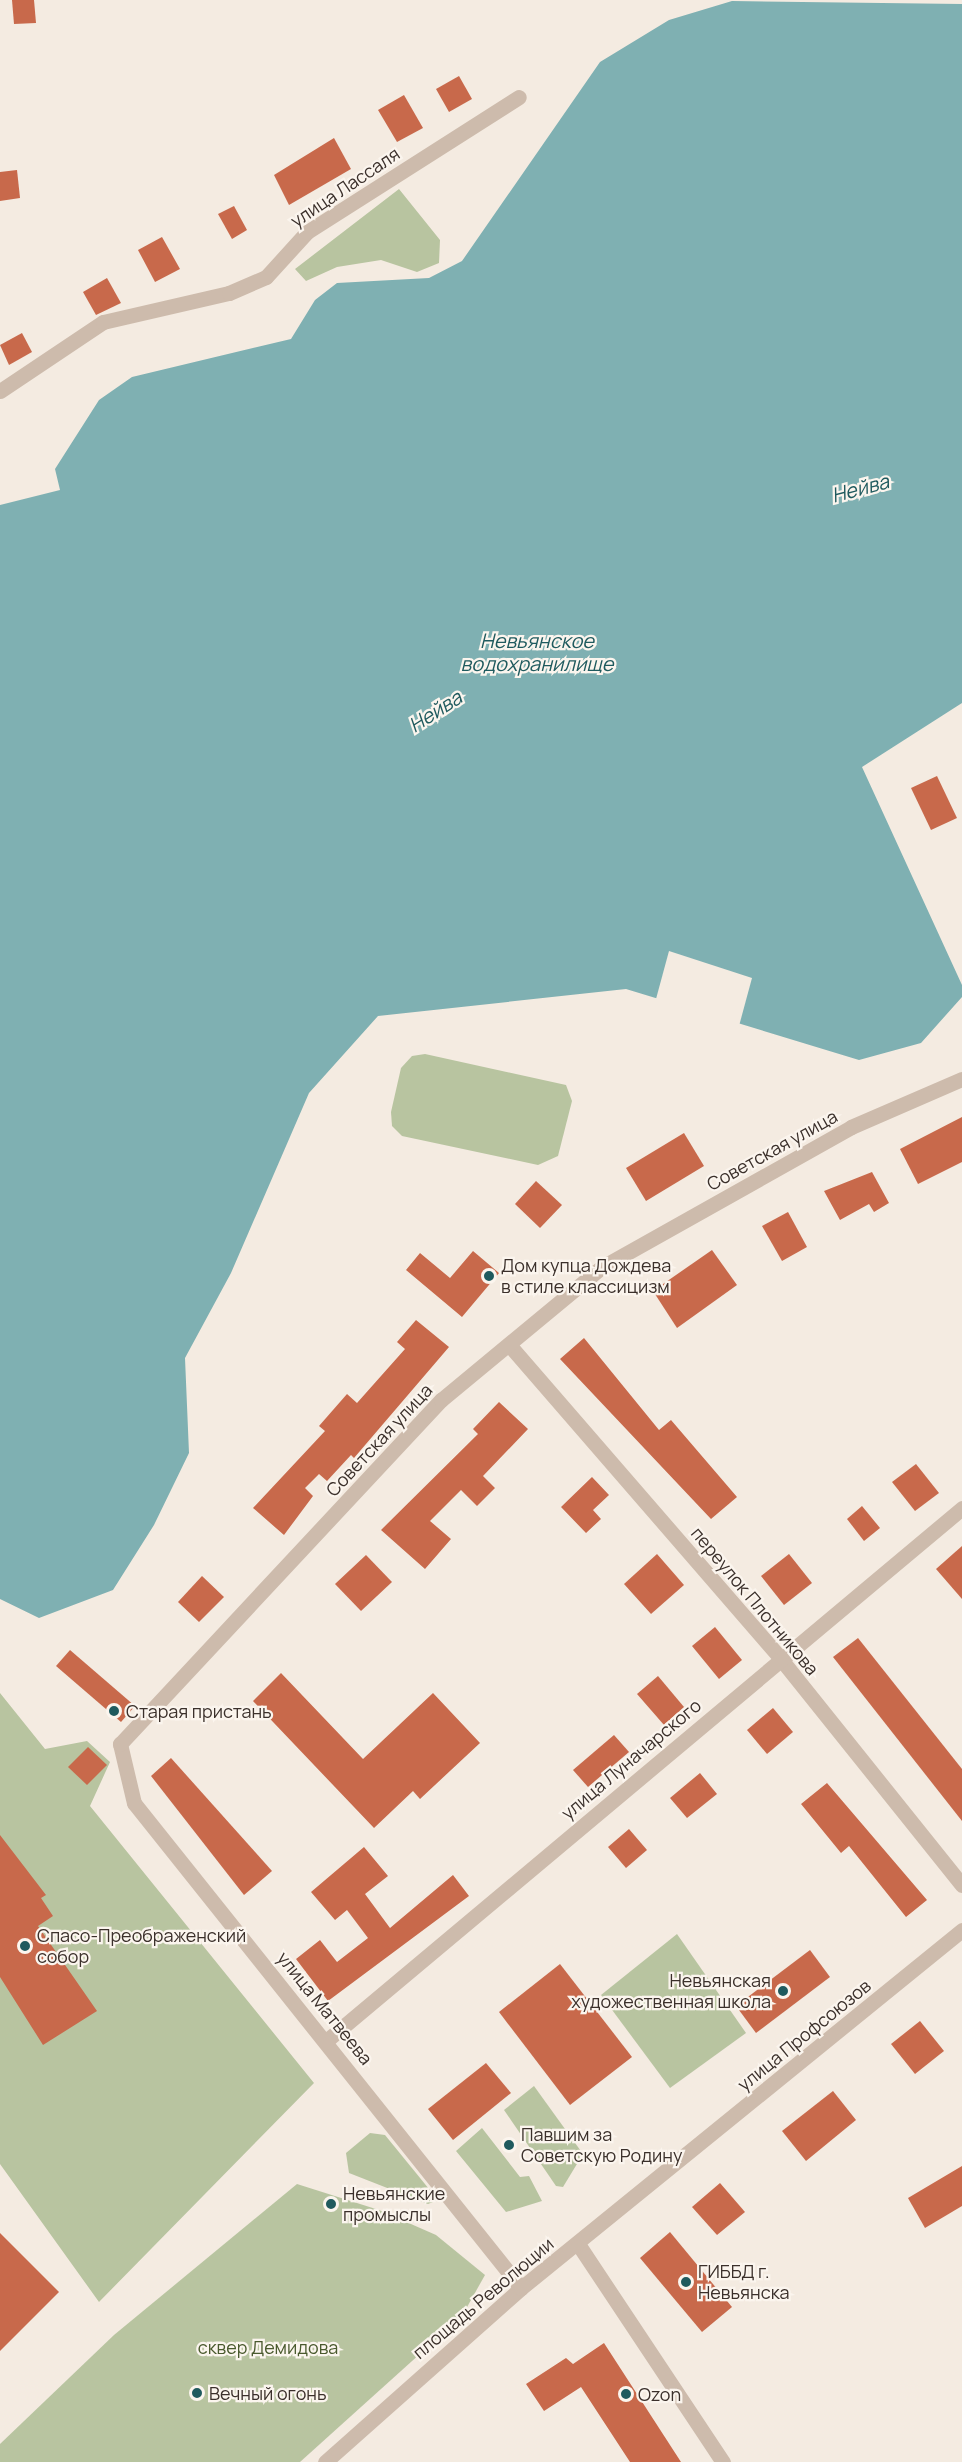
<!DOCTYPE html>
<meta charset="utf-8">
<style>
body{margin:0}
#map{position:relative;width:962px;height:2462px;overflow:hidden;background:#f4ebe1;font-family:Manrope,sans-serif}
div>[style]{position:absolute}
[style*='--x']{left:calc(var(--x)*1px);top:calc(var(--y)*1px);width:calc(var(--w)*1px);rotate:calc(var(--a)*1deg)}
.green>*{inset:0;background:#b8c4a0}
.water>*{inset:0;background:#7fb0b2}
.pier>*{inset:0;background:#f4ebe1}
.building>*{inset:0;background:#c8694b}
.minor>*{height:15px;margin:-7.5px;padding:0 7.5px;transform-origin:7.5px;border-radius:7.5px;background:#cdbbac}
.dots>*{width:16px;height:16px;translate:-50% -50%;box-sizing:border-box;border:3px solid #fbf5ee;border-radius:50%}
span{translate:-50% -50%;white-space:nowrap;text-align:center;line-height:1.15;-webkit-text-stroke:4.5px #fbf5ee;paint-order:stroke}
.street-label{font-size:18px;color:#3b302b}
.poi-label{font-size:18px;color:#3b302b}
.left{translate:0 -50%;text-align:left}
.right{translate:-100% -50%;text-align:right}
.park-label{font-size:18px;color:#4a5a2e}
.water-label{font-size:20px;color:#1f5a5e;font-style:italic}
</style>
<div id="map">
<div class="green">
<div style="clip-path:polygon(399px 189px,440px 240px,439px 263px,417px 272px,381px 260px,337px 267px,306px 281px,295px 269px)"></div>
<div style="clip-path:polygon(425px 1054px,566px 1085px,572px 1101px,558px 1156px,538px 1165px,402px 1136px,392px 1126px,391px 1112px,401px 1068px,412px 1056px)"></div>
<div style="clip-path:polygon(0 1693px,45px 1749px,87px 1741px,110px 1762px,90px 1806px,314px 2083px,99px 2302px,0 2164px)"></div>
<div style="clip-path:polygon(677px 1934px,746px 2033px,670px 2088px,601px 1995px)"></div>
<div style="clip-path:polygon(534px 2086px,583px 2154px,563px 2187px,556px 2186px,504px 2110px)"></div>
<div style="clip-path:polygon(482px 2128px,520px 2177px,529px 2176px,542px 2201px,506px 2212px,456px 2151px)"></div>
<div style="clip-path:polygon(370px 2133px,385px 2135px,438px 2200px,428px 2204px,349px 2173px,346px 2153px)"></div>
<div style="clip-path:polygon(297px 2184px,379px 2210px,436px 2235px,485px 2275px,462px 2316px,300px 2462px,0 2462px,0 2444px,114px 2335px)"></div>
</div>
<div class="water">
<div style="clip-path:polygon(732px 1px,962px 4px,962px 703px,862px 767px,962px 985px,962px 997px,921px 1043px,859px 1060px,626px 989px,378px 1016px,309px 1093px,231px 1273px,185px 1358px,189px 1453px,154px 1525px,113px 1590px,39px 1618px,0 1599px,0 505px,60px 490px,55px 469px,99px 400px,132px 377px,291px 339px,315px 300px,337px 283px,429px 278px,462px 261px,600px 62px,669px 20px)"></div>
</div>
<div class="pier">
<div style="clip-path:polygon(669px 951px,752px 978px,739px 1026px,656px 999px)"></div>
</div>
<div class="building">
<div style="clip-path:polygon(12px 0,34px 0,36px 23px,14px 24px)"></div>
<div style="clip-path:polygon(459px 76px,472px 99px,449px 112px,436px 89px)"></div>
<div style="clip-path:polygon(404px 95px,423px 128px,397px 142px,378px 110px)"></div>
<div style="clip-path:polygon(334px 138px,351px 169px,289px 205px,274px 175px)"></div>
<div style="clip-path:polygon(17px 170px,20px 198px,0 201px,0 172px)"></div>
<div style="clip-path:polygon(234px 206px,247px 230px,232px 239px,218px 214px)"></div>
<div style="clip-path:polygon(162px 237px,180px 269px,155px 282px,138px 250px)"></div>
<div style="clip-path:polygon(107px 278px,121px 303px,96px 315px,83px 292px)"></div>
<div style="clip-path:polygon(22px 333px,32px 352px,9px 365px,0 345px)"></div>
<div style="clip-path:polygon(937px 776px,957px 818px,931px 830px,911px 788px)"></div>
<div style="clip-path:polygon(962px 1117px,962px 1162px,918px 1184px,900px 1149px)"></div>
<div style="clip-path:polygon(684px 1133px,704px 1166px,646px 1201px,626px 1168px)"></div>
<div style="clip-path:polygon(872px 1172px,889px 1203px,874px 1212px,869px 1204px,840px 1220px,824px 1191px)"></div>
<div style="clip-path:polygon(536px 1181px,562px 1205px,540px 1228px,515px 1204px)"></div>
<div style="clip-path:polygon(788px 1212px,807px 1247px,782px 1261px,762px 1226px)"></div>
<div style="clip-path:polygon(712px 1250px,737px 1285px,677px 1328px,653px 1291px)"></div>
<div style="clip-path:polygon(473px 1251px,499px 1273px,462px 1317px,406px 1270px,420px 1253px,450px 1278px)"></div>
<div style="clip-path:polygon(416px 1320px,449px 1347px,354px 1458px,351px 1455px,327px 1481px,319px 1474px,305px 1488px,313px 1496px,284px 1535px,253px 1508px,325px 1431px,319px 1426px,347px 1394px,357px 1403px,405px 1349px,397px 1342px)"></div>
<div style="clip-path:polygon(584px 1338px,659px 1430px,671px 1420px,737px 1497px,711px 1519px,560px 1359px)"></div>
<div style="clip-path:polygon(499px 1402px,528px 1429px,483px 1476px,495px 1488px,477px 1506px,461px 1490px,430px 1521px,451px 1539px,425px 1569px,381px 1530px,478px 1434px,473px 1429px)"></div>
<div style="clip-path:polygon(916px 1464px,939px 1493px,915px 1511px,892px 1482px)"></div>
<div style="clip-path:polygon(592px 1477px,609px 1495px,593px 1510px,601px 1519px,586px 1533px,561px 1507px)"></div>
<div style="clip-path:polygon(862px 1506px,880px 1528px,864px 1541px,847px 1519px)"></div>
<div style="clip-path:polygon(962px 1546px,962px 1599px,936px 1569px)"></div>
<div style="clip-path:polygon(657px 1554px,684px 1585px,651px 1614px,624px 1584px)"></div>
<div style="clip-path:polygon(789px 1554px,812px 1583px,784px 1605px,761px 1576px)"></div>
<div style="clip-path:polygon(366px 1555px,392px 1582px,361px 1611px,335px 1584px)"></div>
<div style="clip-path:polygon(202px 1576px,224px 1597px,199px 1622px,178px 1602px)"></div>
<div style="clip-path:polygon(715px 1627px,742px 1660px,719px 1679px,692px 1646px)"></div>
<div style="clip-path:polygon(858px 1638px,962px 1769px,962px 1821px,833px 1657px)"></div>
<div style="clip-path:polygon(70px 1650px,135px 1706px,121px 1722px,56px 1666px)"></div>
<div style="clip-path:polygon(281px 1673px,363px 1759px,433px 1693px,480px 1743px,420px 1799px,413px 1791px,374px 1828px,253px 1701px)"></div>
<div style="clip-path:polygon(658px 1676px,684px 1707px,664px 1725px,637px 1694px)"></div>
<div style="clip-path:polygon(773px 1708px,793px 1732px,767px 1754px,747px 1730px)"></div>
<div style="clip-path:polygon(614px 1735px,629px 1752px,588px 1787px,573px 1770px)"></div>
<div style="clip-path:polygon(88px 1747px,107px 1765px,87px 1785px,68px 1767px)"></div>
<div style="clip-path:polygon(171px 1758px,272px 1871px,244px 1895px,151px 1776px)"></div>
<div style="clip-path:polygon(700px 1773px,717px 1794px,687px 1818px,670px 1798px)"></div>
<div style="clip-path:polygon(827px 1783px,927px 1900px,906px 1917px,849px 1846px,841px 1853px,801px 1804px)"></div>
<div style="clip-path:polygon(629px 1829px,647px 1850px,626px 1868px,608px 1847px)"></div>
<div style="clip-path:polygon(0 1835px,46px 1895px,41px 1898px,53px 1916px,38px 1926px,97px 2011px,43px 2045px,0 1977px)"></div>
<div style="clip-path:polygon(364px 1847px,388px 1876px,365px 1894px,390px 1928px,453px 1875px,469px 1896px,328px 2001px,296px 1959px,320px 1940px,337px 1962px,368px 1938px,347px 1910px,335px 1920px,311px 1892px)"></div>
<div style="clip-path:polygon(810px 1950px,830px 1977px,756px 2033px,736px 2006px)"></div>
<div style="clip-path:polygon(560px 1964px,632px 2057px,570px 2105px,499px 2012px)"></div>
<div style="clip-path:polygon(920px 2021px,944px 2051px,915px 2074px,891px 2044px)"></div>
<div style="clip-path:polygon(486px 2063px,511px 2093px,453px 2140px,428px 2109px)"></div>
<div style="clip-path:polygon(833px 2091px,856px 2120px,806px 2161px,782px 2131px)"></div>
<div style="clip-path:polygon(962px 2166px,962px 2206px,925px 2228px,908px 2198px)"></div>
<div style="clip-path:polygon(720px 2183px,745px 2212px,717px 2235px,692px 2207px)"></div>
<div style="clip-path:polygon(670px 2232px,732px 2307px,702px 2332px,640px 2258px)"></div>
<div style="clip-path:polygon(0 2233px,59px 2292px,0 2351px)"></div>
<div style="clip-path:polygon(604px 2343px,681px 2462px,630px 2462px,581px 2387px,544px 2411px,526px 2384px,566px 2358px,573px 2364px)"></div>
</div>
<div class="minor">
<div style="--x:0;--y:391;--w:124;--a:-33.8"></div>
<div style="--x:103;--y:322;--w:129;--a:-13"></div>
<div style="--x:229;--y:293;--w:40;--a:-23.4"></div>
<div style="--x:266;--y:277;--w:61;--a:-47.7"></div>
<div style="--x:307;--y:232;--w:251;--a:-32.5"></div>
<div style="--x:511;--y:1347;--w:411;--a:49.1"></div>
<div style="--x:780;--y:1658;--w:291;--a:51.3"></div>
<div style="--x:326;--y:2041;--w:830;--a:-39.96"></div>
<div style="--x:578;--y:2244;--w:262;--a:56.4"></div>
<div style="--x:521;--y:2288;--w:620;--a:-128.59"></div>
<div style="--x:134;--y:1803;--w:61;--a:-103.3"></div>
<div style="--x:120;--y:1744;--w:471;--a:-47"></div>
<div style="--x:441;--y:1400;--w:209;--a:-39.6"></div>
<div style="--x:602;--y:1267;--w:286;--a:-29.3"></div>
<div style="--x:851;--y:1127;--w:121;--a:-23.4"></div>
<div style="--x:325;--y:2462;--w:262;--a:-41.6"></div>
<div style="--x:521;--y:2288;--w:568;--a:-39.07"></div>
</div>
<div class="dots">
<div style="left:489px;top:1276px;background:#1f5a5e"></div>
<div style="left:114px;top:1711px;background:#1f5a5e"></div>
<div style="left:25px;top:1946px;background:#1f5a5e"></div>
<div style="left:783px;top:1991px;background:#1f5a5e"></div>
<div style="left:509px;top:2145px;background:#1f5a5e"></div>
<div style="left:331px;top:2204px;background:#1f5a5e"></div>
<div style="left:686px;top:2282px;background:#1f5a5e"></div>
<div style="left:197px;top:2393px;background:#1f5a5e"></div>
<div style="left:626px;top:2394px;background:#1f5a5e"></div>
</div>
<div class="street-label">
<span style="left:345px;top:187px;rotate:-34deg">улица Лассаля</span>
<span style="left:772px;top:1150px;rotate:-29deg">Советская улица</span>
<span style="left:379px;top:1440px;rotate:-47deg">Советская улица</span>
<span style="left:755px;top:1601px;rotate:50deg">переулок Плотникова</span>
<span style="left:631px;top:1759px;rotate:-40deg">улица Луначарского</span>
<span style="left:325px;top:2008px;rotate:51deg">улица Матвеева</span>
<span style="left:804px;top:2035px;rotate:-39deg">улица Профсоюзов</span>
<span style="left:483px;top:2298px;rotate:-40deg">площадь Революции</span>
</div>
<div class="poi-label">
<span class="left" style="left:501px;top:1276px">Дом купца Дождева<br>в стиле классицизм</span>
<span class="left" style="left:126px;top:1711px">Старая пристань</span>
<span class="left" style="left:37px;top:1946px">Спасо-Преображенский<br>собор</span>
<span class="right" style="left:771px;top:1991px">Невьянская<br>художественная школа</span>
<span class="left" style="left:521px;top:2145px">Павшим за<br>Советскую Родину</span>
<span class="left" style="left:343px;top:2204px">Невьянские<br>промыслы</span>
<span class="left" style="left:698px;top:2282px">ГИББД г.<br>Невьянска</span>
<span class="left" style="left:209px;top:2393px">Вечный огонь</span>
<span class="left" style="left:638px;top:2394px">Ozon</span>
</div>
<div class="park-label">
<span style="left:268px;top:2347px">сквер Демидова</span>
</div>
<div class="water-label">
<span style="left:860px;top:488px;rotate:-15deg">Нейва</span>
<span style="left:537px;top:652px">Невьянское<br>водохранилище</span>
<span style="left:435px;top:711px;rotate:-33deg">Нейва</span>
</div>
</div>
